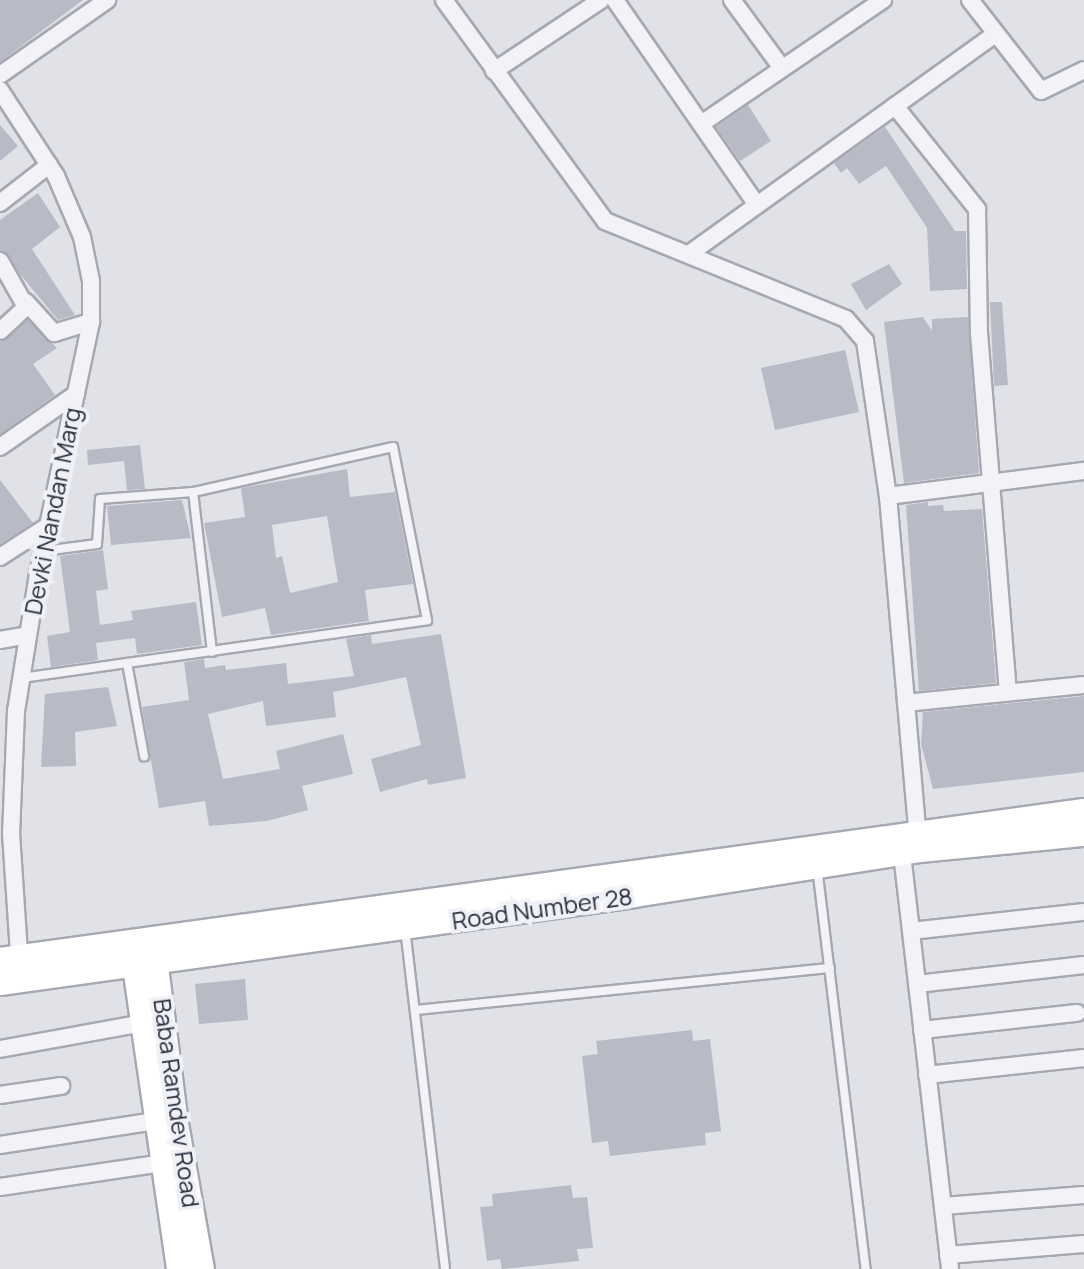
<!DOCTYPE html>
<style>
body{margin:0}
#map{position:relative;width:1084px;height:1269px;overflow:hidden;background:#e0e2e8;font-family:Manrope,sans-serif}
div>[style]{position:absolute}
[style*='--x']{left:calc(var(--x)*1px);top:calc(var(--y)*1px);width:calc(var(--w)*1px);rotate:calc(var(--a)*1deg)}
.building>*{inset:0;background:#b8bbc5}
.roads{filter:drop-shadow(2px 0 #a6a8b2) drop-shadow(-2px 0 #a6a8b2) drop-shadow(0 2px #a6a8b2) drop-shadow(0 -2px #a6a8b2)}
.lane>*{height:8px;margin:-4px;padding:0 4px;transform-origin:4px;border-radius:4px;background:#f3f3f7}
.street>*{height:16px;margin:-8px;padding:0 8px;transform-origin:8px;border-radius:8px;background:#f3f3f7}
.secondary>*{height:24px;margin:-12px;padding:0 12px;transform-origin:12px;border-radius:12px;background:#fff}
span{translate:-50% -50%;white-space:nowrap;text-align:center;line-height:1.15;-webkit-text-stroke:8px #f0f1f6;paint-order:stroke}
.street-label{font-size:24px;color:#2a2e3f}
</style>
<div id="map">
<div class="building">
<div style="clip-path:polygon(0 0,83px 0,0 62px)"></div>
<div style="clip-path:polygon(748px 105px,771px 141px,740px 161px,716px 127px)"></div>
<div style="clip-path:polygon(0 125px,18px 146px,0 161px)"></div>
<div style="clip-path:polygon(885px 127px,955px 231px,966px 231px,967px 289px,930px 291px,927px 228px,886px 166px,859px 184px,847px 168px,841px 173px,834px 163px)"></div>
<div style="clip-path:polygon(38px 193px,60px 227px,32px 249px,75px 315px,58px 320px,0 250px,0 220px)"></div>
<div style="clip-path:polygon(889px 264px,902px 284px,866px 310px,851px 284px)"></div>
<div style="clip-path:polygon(990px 302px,1002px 302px,1008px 385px,994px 386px)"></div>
<div style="clip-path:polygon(923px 317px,932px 331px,932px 319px,968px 317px,979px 473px,904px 483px,884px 322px)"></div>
<div style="clip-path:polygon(28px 320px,57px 348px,33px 364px,55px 395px,0 434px,0 342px)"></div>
<div style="clip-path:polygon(845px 350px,859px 412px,775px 430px,761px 368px)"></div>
<div style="clip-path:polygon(140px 445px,145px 489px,127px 490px,124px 461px,88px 465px,87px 450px)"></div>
<div style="clip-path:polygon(evenodd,347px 469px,350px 497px,395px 492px,413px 584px,365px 590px,369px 621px,271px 635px,265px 608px,222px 617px,204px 523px,245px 517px,241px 488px,347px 469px,327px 516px,338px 582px,290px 593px,282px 556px,276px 558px,272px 525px,327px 516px)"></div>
<div style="clip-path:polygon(0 480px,33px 523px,0 544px)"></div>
<div style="clip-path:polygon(182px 500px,191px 538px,111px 545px,107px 506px)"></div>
<div style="clip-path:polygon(928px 502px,928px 506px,943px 505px,944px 511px,982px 509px,996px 683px,919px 691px,906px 505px)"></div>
<div style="clip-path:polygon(103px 550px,108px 589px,96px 591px,100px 625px,133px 620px,131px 611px,196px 602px,202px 645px,137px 654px,135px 638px,96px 643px,98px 660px,51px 667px,47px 636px,70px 632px,60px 556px)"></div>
<div style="clip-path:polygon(441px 634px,466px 778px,428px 785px,427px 779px,380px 792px,371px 759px,421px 745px,406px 677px,333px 692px,336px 717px,266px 726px,263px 701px,208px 714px,223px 779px,280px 769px,276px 751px,343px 734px,353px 774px,302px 786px,308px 810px,267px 821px,209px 826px,205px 801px,159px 808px,142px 707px,189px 700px,184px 662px,204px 659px,205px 668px,225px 665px,226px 670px,286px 663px,288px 684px,354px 676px,346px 639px,371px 635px,372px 644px)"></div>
<div style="clip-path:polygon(108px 687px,117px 726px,75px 732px,76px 766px,41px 767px,45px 694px)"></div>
<div style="clip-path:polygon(1084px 696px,1084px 772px,933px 789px,921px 744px,923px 712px)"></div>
<div style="clip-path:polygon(245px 979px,248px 1020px,199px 1024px,195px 984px)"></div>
<div style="clip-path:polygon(692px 1030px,693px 1041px,710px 1039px,721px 1131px,705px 1133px,706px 1145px,610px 1156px,608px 1141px,592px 1143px,582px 1056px,598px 1054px,596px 1041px)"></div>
<div style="clip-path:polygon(571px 1185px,573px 1198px,587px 1197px,593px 1248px,577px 1249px,579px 1261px,502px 1269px,500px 1259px,487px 1261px,480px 1207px,493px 1206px,492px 1194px)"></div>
</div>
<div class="roads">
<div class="lane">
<div style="--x:193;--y:492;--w:161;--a:83.2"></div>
<div style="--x:127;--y:663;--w:95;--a:79.6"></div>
<div style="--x:22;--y:678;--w:409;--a:-8.1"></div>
<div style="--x:427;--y:620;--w:176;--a:-101.1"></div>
<div style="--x:393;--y:447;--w:205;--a:167.3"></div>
<div style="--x:193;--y:492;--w:93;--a:175.7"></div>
<div style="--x:100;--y:499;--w:45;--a:93.8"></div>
<div style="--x:97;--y:544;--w:54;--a:172.6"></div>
<div style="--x:817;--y:867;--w:405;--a:83.1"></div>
<div style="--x:405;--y:928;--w:343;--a:83.3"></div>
<div style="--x:415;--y:1010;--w:417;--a:-5.8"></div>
</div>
<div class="street">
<div style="--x:444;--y:0;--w:273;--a:53.9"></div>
<div style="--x:605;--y:221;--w:260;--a:22.1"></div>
<div style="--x:846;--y:319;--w:29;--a:49"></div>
<div style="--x:865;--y:341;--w:157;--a:81.6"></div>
<div style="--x:888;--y:496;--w:345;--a:85"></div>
<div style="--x:615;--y:0;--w:249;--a:55.3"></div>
<div style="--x:732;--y:0;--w:84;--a:53.7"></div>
<div style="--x:970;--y:0;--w:115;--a:52"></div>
<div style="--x:1041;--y:91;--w:48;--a:-26"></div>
<div style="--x:494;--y:71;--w:128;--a:-33.6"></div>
<div style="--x:0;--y:75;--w:131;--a:-35"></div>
<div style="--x:0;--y:90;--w:103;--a:56.9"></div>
<div style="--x:56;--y:176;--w:66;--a:66.9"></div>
<div style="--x:82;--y:237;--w:45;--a:78.4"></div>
<div style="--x:91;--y:281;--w:41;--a:90"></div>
<div style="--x:91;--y:322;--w:258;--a:101.9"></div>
<div style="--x:38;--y:574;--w:139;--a:99.1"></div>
<div style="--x:16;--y:711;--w:122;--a:92.3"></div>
<div style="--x:11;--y:833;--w:122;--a:86.2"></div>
<div style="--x:895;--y:106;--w:132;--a:51.5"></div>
<div style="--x:977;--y:209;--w:124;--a:89.1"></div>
<div style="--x:979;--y:333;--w:359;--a:85.4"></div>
<div style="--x:704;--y:122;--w:217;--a:-34.3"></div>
<div style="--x:0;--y:203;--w:62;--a:-37.8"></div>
<div style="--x:689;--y:254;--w:375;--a:-35.7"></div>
<div style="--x:0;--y:261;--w:53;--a:60.5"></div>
<div style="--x:26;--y:307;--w:35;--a:137"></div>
<div style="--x:26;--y:302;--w:42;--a:47.9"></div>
<div style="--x:54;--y:333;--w:39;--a:-17"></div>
<div style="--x:0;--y:447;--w:93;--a:-34.9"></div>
<div style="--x:888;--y:496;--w:198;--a:-7.3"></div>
<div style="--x:0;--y:557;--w:57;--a:-32.9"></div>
<div style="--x:0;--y:640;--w:28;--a:-10"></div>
<div style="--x:906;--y:703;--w:179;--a:-5.8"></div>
<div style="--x:901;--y:845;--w:427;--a:83.4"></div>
<div style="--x:911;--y:931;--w:174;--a:-6.3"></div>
<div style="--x:917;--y:984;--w:168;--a:-6.5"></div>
<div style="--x:922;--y:1030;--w:156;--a:-6.3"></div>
<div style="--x:0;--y:1049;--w:145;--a:-10.3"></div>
<div style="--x:927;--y:1075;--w:158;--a:-6.2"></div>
<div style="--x:0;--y:1095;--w:62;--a:-8.4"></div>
<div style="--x:0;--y:1145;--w:157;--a:-8.8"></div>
<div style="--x:0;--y:1187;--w:164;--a:-8.4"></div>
<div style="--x:943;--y:1206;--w:141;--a:-4.5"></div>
<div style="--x:948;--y:1255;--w:136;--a:-4.6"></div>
</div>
<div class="secondary">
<div style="--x:153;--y:943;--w:176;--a:82.8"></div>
<div style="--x:175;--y:1118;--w:153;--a:79.9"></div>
<div style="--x:132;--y:946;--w:326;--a:81.7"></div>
<div style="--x:0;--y:960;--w:1094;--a:-7.83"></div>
<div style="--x:0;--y:983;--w:641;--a:-7.89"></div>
<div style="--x:635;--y:895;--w:289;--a:-9"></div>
<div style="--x:920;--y:850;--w:165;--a:-5.6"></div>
</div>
</div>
<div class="street-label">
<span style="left:52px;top:511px;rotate:-79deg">Devki Nandan Marg</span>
<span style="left:542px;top:908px;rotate:-8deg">Road Number 28</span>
<span style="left:177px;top:1103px;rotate:82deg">Baba Ramdev Road</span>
</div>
</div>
